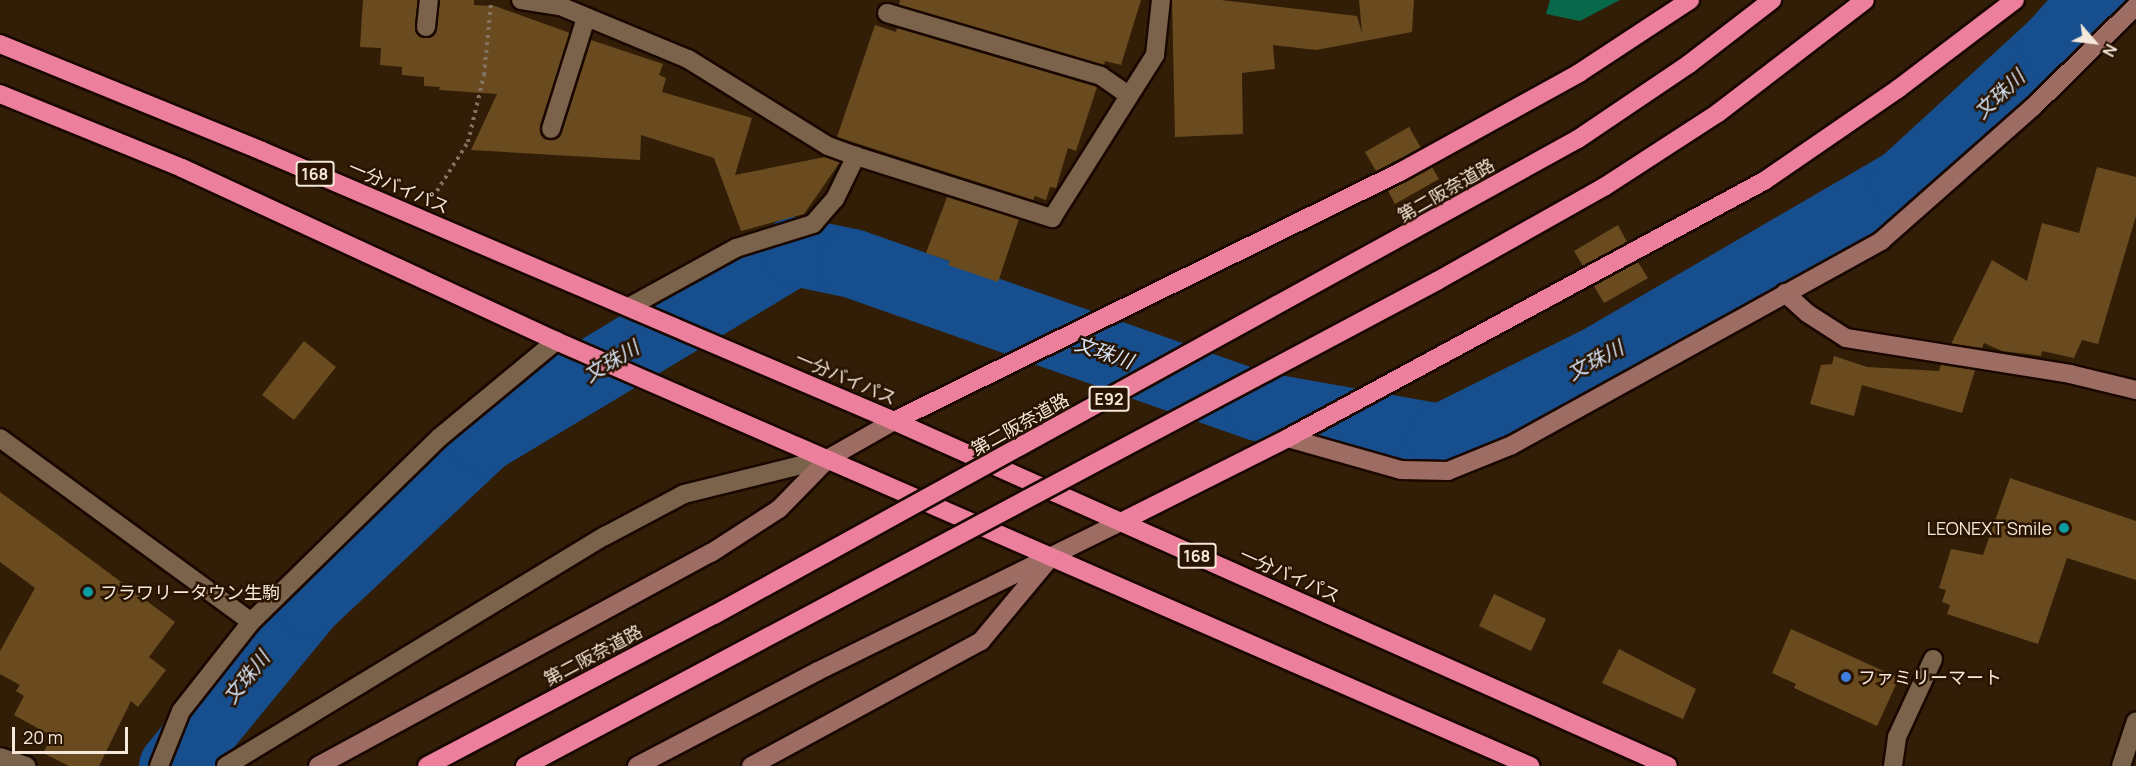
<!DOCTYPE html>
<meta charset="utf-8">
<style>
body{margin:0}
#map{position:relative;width:2136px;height:766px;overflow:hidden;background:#321e07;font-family:Manrope,"Noto Sans JP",sans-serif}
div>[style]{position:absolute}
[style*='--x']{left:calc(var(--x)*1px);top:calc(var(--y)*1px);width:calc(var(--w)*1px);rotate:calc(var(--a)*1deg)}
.forest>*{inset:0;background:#076949}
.river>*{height:69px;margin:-34.5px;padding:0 34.5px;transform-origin:34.5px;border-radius:34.5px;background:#164e8e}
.building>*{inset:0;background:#694b1f}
.path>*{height:4px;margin-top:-2px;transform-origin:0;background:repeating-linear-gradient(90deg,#83725f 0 3px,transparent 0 7.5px)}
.roads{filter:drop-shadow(2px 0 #190700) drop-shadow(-2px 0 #190700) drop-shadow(0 2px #190700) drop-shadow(0 -2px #190700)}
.lane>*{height:18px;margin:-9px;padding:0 9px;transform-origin:9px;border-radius:9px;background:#7b634b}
.street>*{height:18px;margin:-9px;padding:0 9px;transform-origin:9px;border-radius:9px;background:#7b634b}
.secondary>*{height:18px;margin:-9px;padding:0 9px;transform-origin:9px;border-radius:9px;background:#9d6c63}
.highway>*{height:18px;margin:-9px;padding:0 9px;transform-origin:9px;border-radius:9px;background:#ec809c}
.bridges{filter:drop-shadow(2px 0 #190700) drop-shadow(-2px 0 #190700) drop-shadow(0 2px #190700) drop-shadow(0 -2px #190700)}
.highway-bridge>*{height:18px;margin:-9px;padding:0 9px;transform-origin:9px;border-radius:9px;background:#ec809c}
.dots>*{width:16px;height:16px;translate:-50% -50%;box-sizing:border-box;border:3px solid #281400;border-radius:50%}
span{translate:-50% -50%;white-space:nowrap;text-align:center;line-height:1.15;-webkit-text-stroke:5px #281400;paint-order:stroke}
.shield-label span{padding:2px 4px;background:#281400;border:2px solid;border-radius:4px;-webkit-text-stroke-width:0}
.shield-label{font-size:16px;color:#f5e7d9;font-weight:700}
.street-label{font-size:18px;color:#f5e7d9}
.poi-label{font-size:18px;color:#f5e7d9}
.right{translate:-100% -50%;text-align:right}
.left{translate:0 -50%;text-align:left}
.water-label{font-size:20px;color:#d4e3f6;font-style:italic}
.north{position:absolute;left:2064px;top:12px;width:60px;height:60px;-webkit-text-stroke:4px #281400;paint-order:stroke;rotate:118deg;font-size:16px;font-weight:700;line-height:24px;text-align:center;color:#f5e7d9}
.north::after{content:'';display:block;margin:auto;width:21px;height:27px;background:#f5e7d9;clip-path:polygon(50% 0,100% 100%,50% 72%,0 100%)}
.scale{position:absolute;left:12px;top:727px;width:116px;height:27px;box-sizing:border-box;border:3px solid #f5e7d9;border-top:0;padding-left:8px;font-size:18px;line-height:21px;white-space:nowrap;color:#f5e7d9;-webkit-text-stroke:4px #281400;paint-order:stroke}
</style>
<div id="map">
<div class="forest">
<div style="clip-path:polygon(1550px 0,1620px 0,1580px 21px,1546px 14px)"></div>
</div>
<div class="river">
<div style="--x:173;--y:766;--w:214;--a:-50.5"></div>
<div style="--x:309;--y:601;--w:238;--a:-43.1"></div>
<div style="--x:483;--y:438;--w:363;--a:-31"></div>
<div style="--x:794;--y:251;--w:59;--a:11.7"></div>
<div style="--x:852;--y:263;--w:431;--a:19.4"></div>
<div style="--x:1259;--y:406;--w:185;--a:10"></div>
<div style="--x:1441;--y:438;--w:178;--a:-26.4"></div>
<div style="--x:1600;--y:359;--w:352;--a:-30.2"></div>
<div style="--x:1904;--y:182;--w:204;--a:-42.6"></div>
<div style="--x:2054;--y:44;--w:59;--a:-48.4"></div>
</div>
<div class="building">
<div style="clip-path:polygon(363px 0,418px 0,416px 31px,424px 38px,435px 33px,440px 0,474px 0,474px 5px,495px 6px,570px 33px,540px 126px,547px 139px,554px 140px,562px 132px,591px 40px,663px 64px,659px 75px,666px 78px,662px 92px,752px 118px,735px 175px,825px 157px,840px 162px,804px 214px,741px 231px,714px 158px,641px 135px,640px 160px,471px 150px,497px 94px,439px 90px,440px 87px,424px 86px,424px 77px,402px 75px,402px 67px,380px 65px,381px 48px,360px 47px)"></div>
<div style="clip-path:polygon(900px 0,1141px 0,1121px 65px,1105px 61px,1104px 65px,899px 5px)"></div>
<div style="clip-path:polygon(1172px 0,1221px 0,1357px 16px,1362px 33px,1359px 0,1414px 0,1412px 32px,1316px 50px,1273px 45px,1275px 69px,1242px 73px,1243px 134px,1175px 137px)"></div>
<div style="clip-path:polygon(875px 25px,896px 32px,897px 28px,1097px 87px,1076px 151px,1068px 148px,1056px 188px,1050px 187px,1046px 200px,1035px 196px,1033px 200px,837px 137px)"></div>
<div style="clip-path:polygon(1409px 127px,1421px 148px,1376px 171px,1365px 152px)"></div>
<div style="clip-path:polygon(1432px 167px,1439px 179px,1395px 204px,1388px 191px)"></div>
<div style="clip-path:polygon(2097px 167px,2136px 177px,2136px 216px,2098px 344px,2082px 340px,2074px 358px,2042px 351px,2041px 356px,2002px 351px,1984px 343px,1982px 348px,1951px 344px,1992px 260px,2027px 281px,2042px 223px,2079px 233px)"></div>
<div style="clip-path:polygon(947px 197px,1019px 219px,998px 282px,948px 265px,950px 261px,926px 253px)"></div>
<div style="clip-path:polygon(1618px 225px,1627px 242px,1583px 266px,1574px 251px)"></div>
<div style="clip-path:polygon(1638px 262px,1648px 278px,1604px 303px,1594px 286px)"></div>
<div style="clip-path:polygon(304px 341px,336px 367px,294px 420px,262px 395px)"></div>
<div style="clip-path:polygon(1834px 356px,1867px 367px,1939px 371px,1941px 365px,1975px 370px,1962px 413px,1862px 385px,1854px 416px,1810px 404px,1821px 365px,1832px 364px)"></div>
<div style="clip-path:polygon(2010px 478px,2136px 521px,2136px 580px,2067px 558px,2038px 644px,1947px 614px,1950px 605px,1942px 602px,1946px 590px,1939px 588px,1951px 549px,1983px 555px)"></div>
<div style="clip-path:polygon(0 492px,175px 622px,149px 657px,166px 670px,138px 707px,131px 701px,99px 766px,69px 766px,43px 753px,52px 736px,14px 715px,24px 696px,16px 691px,20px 685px,0 674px,0 651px,35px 588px,0 562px)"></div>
<div style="clip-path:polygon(1494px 594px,1546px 619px,1531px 651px,1479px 626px)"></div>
<div style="clip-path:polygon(1791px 629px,1899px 678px,1877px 726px,1794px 688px,1796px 684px,1772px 673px)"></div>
<div style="clip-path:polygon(1619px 649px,1696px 689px,1683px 719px,1602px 683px)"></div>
</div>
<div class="path">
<div style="--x:437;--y:191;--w:58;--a:-57.7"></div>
<div style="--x:468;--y:142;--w:69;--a:-76.6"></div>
<div style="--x:484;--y:75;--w:71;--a:-84.4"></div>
</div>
<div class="roads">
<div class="lane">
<div style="--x:521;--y:0;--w:39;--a:9"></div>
<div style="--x:560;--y:6;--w:139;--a:22.5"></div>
<div style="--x:688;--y:59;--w:165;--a:31.9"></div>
<div style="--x:828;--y:146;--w:30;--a:20"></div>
<div style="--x:887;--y:13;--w:223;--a:16.4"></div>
<div style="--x:1101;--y:76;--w:33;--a:35"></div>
<div style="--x:426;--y:27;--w:27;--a:-84"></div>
<div style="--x:551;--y:129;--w:116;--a:-72.5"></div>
<div style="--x:1893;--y:766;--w:29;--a:-82"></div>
<div style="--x:1897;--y:737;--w:86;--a:-65.2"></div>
</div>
<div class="street">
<div style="--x:629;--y:307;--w:122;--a:-28.9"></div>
<div style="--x:736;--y:248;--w:81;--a:-17.3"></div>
<div style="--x:813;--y:224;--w:33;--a:-49"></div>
<div style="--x:835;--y:199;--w:48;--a:-64"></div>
<div style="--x:856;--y:156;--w:206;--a:17.6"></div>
<div style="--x:1052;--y:218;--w:193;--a:-57.7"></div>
<div style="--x:1155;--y:55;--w:55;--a:-83.8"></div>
<div style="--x:0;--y:438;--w:311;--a:36.2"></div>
<div style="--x:0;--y:757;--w:28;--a:19"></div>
<div style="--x:159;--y:766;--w:59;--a:-68.2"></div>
<div style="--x:181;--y:711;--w:113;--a:-51.8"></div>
<div style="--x:251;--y:622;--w:264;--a:-44.4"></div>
<div style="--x:440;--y:437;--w:151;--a:-39.6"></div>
<div style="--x:226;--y:766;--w:443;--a:-31.3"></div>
<div style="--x:605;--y:536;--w:89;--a:-28"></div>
<div style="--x:684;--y:494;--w:149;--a:-13.9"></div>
<div style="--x:2121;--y:766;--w:47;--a:-71.6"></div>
</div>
<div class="secondary">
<div style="--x:1785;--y:293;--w:30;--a:42"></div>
<div style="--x:1807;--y:313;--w:46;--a:32.7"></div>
<div style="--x:1846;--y:338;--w:227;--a:9.1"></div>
<div style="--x:2070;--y:374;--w:68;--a:13.6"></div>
<div style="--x:1288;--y:438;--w:117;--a:15.8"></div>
<div style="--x:1401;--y:470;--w:47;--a:1.2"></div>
<div style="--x:1448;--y:471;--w:69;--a:-22.1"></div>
<div style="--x:1512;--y:445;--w:422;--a:-28.9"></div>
<div style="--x:1881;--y:241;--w:203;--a:-41.4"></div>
<div style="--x:2033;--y:107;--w:144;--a:-44.4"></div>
<div style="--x:318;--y:766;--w:447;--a:-28.5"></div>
<div style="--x:711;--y:553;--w:81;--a:-32.9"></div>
<div style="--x:779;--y:509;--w:71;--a:-45.6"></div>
<div style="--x:829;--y:458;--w:75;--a:-29.6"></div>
<div style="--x:637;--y:766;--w:204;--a:-27.7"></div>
<div style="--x:818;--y:671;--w:338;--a:-26.2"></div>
<div style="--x:751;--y:766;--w:262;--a:-28.5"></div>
<div style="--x:981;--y:641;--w:102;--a:-50.2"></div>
</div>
<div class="highway">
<div style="--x:0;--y:44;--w:283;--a:22.2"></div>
<div style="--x:262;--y:151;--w:687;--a:23.13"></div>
<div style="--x:894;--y:421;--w:847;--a:24.02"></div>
<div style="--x:0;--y:94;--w:196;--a:22.1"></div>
<div style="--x:182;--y:168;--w:412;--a:24.8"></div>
<div style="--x:556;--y:341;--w:1063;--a:23.57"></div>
<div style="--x:894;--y:421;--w:564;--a:-26.2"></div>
<div style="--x:1400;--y:172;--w:205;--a:-28.9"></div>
<div style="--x:1579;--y:73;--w:133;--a:-33.3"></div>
<div style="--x:1121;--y:522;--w:187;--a:-26.7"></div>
<div style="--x:1288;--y:438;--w:541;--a:-28.37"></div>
<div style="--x:1764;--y:181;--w:163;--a:-34.5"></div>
<div style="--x:1898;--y:89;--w:147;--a:-37.3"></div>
</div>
</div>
<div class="bridges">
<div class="highway-bridge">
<div style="--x:427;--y:766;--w:324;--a:-27.8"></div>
<div style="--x:714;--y:615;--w:986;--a:-28.85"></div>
<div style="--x:1578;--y:139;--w:134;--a:-34"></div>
<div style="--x:1689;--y:64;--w:105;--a:-37.6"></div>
<div style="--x:525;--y:766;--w:1033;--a:-28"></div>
<div style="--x:1437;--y:281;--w:192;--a:-29.4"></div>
<div style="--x:1604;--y:187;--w:136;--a:-33"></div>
<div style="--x:1718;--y:113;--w:185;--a:-37.5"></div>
</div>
</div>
<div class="dots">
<div style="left:2064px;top:528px;background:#0f9aa8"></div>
<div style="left:88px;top:592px;background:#0f9aa8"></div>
<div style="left:1846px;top:677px;background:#3f7fe0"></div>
</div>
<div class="shield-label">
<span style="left:315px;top:174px">168</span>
<span style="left:1109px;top:399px">E92</span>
<span style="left:1197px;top:556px">168</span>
</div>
<div class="street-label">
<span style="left:399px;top:187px;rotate:23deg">一分バイパス</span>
<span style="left:1446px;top:190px;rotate:-30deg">第二阪奈道路</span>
<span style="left:846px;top:378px;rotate:23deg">一分バイパス</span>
<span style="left:1020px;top:424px;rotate:-29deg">第二阪奈道路</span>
<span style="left:1290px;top:575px;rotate:24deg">一分バイパス</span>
<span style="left:593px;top:655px;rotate:-28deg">第二阪奈道路</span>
</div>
<div class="poi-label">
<span class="right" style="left:2052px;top:528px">LEONEXT Smile</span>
<span class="left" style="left:100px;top:592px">フラワリータウン生駒</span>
<span class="left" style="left:1858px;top:677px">ファミリーマート</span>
</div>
<div class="water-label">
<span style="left:1999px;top:94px;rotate:-43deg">文珠川</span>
<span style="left:1104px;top:352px;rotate:19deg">文珠川</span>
<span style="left:1595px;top:360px;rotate:-28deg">文珠川</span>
<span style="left:611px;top:361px;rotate:-31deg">文珠川</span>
<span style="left:246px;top:677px;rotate:-51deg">文珠川</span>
</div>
<div class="north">N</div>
<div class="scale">20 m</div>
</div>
